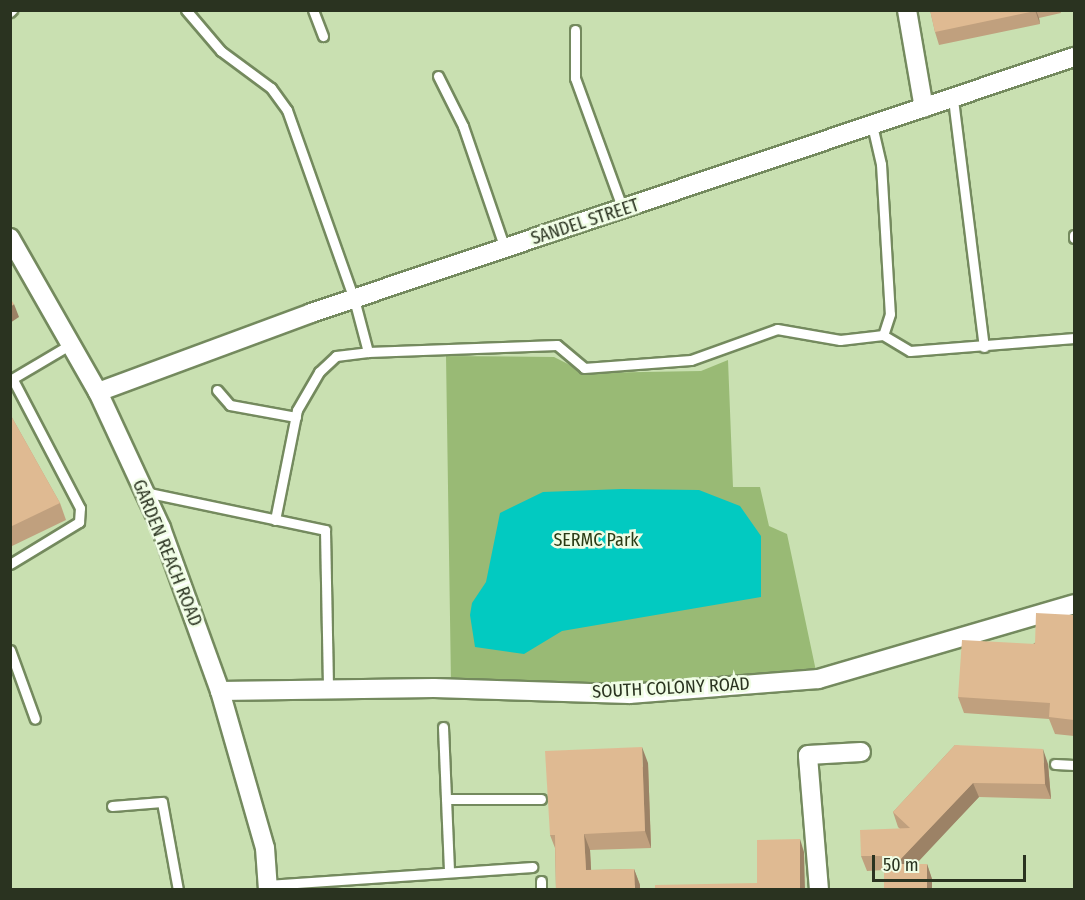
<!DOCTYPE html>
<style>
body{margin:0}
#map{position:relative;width:1085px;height:900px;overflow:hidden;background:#c9e0b1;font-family:"Fira Sans Condensed",sans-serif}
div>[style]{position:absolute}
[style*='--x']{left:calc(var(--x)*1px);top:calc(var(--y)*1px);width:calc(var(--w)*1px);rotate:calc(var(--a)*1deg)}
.green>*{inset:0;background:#99ba75}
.water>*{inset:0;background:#02cac1}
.roads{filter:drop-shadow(2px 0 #748a5e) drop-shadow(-2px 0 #748a5e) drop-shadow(0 2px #748a5e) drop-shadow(0 -2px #748a5e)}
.lane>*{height:9px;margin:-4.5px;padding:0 4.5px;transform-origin:4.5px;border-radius:4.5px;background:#fff}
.street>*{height:18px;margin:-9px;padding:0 9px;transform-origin:9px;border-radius:9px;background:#fff}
.wall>*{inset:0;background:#c0a07e}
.shaded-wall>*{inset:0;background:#9c8266}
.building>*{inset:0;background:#dfba92}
span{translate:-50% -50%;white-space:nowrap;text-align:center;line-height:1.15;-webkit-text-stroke:5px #f0fde5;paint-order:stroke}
.street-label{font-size:18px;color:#2a3320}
.park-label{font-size:18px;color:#2a3b15}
.frame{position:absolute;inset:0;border:12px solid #2a3320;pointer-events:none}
.scale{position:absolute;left:872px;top:855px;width:154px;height:27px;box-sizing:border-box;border:3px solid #2a3320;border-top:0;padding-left:8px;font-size:18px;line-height:21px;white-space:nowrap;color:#2a3320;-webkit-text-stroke:4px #f0fde5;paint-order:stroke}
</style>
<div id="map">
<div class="green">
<div style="clip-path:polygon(446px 356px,554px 357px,586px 373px,701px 371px,728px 360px,733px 487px,760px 487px,769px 526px,787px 534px,816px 671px,631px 688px,451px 683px)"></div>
</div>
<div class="water">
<div style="clip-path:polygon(622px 489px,699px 490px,740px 506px,761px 536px,761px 597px,562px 631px,524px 654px,475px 647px,470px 615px,472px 603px,486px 582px,500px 513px,543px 492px)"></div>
</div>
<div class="roads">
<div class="lane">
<div style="--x:186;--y:10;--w:54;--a:49.5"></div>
<div style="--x:221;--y:51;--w:62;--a:36.5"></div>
<div style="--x:271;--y:88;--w:27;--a:54"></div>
<div style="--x:287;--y:110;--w:201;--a:70.5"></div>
<div style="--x:354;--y:299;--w:55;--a:75.2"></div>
<div style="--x:368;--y:352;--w:189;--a:-2.1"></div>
<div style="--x:557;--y:345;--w:35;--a:40"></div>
<div style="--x:584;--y:368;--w:107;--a:-4.3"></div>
<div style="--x:691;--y:360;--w:91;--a:-19.8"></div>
<div style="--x:777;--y:329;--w:64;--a:9.9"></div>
<div style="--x:840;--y:340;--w:43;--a:-6.6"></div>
<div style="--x:883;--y:335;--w:31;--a:31"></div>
<div style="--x:910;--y:351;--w:165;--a:-4.5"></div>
<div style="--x:313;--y:10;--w:28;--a:69"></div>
<div style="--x:10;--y:12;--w:3;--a:-45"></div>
<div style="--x:575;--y:30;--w:48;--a:90"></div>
<div style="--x:575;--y:78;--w:140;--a:70"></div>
<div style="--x:438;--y:76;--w:56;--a:63.4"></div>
<div style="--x:463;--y:126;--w:130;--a:71.1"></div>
<div style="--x:953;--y:99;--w:250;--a:82.9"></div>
<div style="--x:872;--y:125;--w:40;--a:77"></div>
<div style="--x:881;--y:164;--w:150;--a:86.6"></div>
<div style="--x:890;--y:314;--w:22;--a:108"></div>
<div style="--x:1074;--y:235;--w:3;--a:90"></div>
<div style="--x:10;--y:380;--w:71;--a:-30.5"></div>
<div style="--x:217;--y:390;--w:20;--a:49"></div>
<div style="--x:230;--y:405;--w:67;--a:10.3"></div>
<div style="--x:145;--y:492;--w:184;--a:11.9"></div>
<div style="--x:325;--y:530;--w:159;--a:88.9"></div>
<div style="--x:275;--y:520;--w:112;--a:-78.7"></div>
<div style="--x:297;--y:410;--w:44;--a:-59.9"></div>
<div style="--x:319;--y:372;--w:23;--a:-43"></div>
<div style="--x:336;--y:356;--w:32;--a:-7"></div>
<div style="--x:10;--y:564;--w:81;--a:-31.3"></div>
<div style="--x:79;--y:522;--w:14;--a:-86"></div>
<div style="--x:80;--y:508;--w:144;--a:-117.6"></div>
<div style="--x:10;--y:650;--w:73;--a:70.1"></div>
<div style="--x:443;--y:727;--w:145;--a:87.6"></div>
<div style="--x:1055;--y:764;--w:19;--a:3"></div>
<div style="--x:446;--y:799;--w:95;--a:0"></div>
<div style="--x:112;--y:806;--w:50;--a:-4.6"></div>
<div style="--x:162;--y:802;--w:89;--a:79.7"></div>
<div style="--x:541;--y:881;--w:9;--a:90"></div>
<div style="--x:267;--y:885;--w:266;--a:-3.9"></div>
</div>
<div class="street">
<div style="--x:907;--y:10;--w:99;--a:80.2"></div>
<div style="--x:10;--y:238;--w:177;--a:60.3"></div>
<div style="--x:98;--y:392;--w:150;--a:65.1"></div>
<div style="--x:161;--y:528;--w:173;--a:70.1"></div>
<div style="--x:220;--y:691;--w:163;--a:74"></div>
<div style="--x:265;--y:848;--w:42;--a:85.9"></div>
<div style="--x:98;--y:392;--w:227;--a:-20.3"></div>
<div style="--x:311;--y:313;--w:805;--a:-18.55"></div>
<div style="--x:220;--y:691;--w:214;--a:-0.8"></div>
<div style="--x:434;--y:688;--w:195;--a:1.8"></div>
<div style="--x:629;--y:694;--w:190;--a:-4.5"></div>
<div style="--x:818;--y:679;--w:267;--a:-16.3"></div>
<div style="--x:819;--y:890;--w:135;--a:-94.7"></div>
<div style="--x:808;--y:755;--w:53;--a:-3.2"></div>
</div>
</div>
<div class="wall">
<div style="clip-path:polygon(930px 10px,1060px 10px,1061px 13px,1039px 18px,1040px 24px,939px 45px,935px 32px)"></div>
<div style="clip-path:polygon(10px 414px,60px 503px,66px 520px,10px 547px)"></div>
<div style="clip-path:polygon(1074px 615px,1074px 736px,1055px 734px,1049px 719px,964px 713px,958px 697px)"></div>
<div style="clip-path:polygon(955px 745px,1048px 764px,1051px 799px,979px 797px,915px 864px,927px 864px,932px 879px,884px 870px,867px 871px,861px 856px,900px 829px,898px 827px,893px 812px)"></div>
<div style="clip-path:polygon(648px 763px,651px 848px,590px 850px,591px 870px,634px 869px,640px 885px,556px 890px,555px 848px,550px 835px)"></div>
</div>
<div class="shaded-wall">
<div style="clip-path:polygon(1035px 10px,1036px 10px,1039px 18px,1040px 24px)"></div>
<div style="clip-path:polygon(14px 304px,19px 317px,10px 323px,10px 307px)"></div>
<div style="clip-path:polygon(642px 747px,648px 763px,651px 848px,645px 831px)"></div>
<div style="clip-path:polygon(1043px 749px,1048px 764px,1051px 799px,1045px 784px)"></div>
<div style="clip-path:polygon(973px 783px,979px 797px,902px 879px,896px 864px)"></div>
<div style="clip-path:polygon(584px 834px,590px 850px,592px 886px,586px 870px)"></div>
<div style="clip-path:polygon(800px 839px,804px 852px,805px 890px,800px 890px)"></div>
<div style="clip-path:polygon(927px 864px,932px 879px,932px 890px,927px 890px)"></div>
<div style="clip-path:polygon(634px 869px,640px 885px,640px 890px,635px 890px)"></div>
</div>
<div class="building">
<div style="clip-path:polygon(930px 10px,1035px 10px,1035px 11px,935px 32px)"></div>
<div style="clip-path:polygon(10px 298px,14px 304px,10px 307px)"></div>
<div style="clip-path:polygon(10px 414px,60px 503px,10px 527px)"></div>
<div style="clip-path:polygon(1036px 613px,1074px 615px,1074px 720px,1049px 717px,1050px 703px,958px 697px,962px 640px,1035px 644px)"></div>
<div style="clip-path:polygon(955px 745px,1043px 749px,1045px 784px,973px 783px,896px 864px,927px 864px,927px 890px,884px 890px,884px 856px,861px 856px,860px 830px,910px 828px,893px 812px)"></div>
<div style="clip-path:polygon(642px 747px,645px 831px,584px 834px,586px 870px,634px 869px,635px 890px,556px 890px,555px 835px,550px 835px,545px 751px)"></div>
<div style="clip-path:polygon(800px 839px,800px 890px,655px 890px,655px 885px,757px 883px,757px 840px)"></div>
</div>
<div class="street-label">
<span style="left:585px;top:222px;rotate:-18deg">SANDEL STREET</span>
<span style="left:167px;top:553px;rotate:68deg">GARDEN REACH ROAD</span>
<span style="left:671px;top:688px;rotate:-3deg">SOUTH COLONY ROAD</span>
</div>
<div class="park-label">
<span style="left:596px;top:540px">SERMC Park</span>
</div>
<div class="frame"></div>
<div class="scale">50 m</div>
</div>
